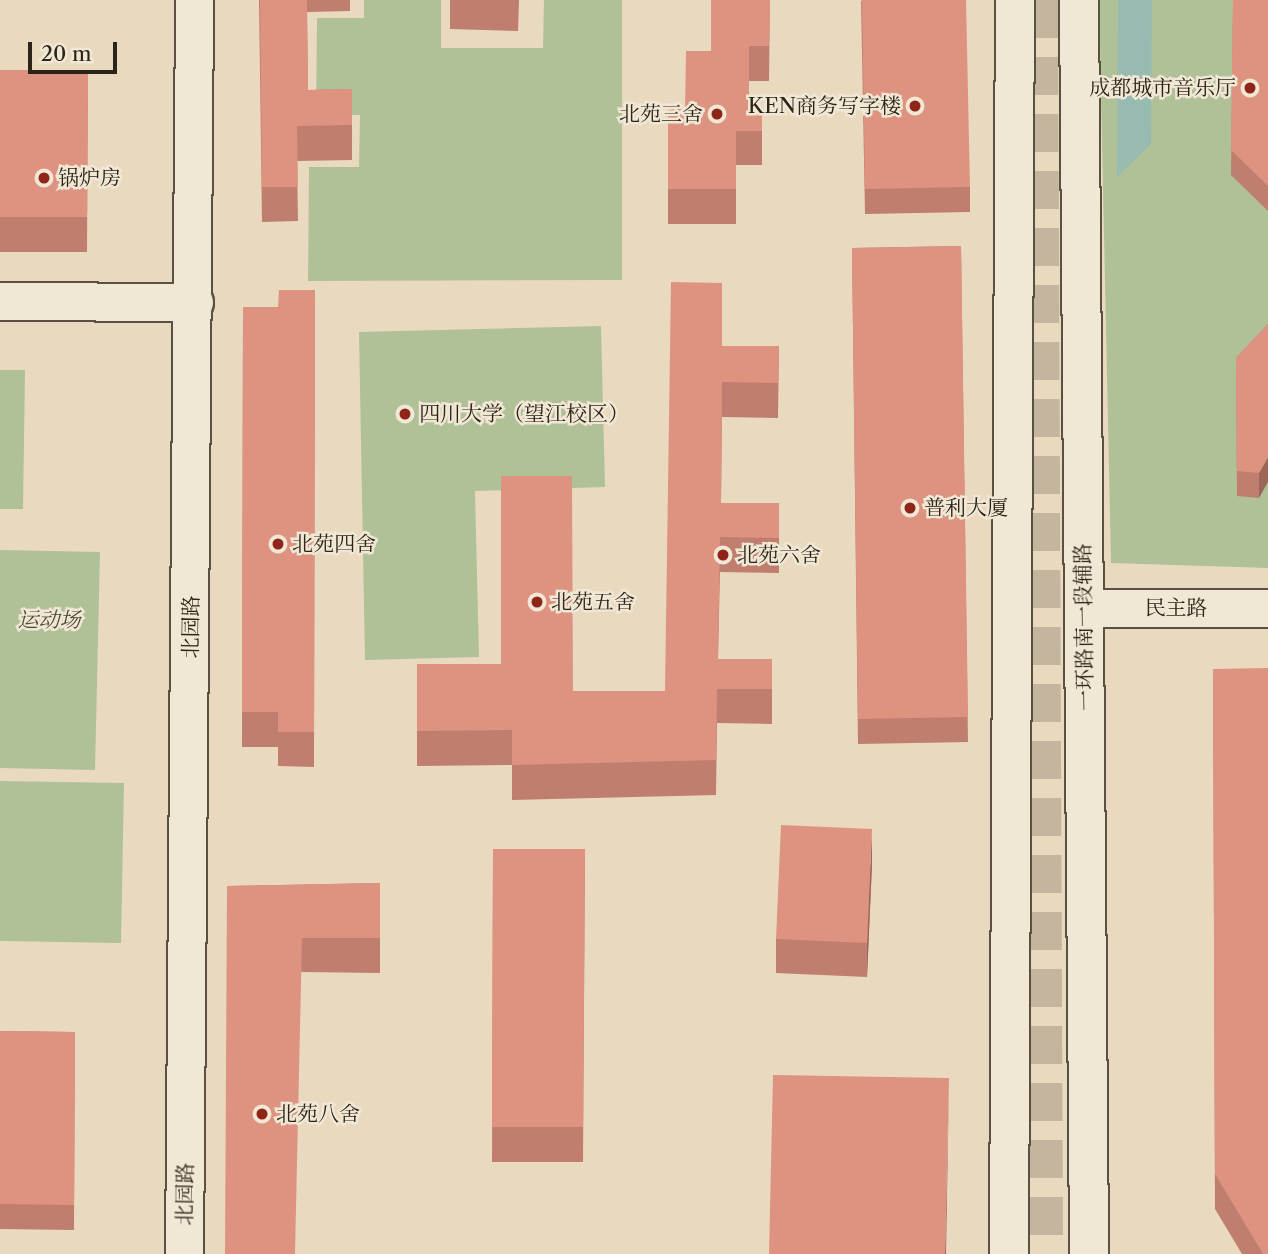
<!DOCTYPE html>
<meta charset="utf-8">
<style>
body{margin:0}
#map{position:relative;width:1268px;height:1254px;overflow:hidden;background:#e9dabf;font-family:"Libre Caslon Text","Noto Serif SC",serif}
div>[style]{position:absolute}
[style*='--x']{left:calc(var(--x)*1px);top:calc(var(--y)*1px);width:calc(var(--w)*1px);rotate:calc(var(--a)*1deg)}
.green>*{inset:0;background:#b0c197}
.water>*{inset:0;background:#97bbb1}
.primary-tunnel>*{height:38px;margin-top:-19px;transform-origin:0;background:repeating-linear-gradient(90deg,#c3b59e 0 38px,transparent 0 57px)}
.roads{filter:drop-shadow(2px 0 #5b5142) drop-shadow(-2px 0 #5b5142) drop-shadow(0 2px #5b5142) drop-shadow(0 -2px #5b5142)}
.minor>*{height:37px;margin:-18.5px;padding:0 18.5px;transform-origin:18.5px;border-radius:18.5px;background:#f1e7d5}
.secondary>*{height:38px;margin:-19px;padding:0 19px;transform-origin:19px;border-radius:19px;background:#f1e7d5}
.wall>*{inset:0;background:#bf7e6e}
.shaded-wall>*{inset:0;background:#9b675a}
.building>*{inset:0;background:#de9380}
.dots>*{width:19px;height:19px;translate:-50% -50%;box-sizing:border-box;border:4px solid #f1e7d5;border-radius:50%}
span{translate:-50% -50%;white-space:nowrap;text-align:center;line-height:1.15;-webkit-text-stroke:5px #f1e7d5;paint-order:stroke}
.poi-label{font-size:21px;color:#2c2319}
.right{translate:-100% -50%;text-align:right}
.left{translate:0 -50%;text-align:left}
.street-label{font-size:21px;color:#2c2319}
.park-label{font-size:21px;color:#4d4a38;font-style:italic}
.scale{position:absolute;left:28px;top:42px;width:89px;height:32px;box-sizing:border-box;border:4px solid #2c2319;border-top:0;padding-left:9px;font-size:21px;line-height:24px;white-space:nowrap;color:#2c2319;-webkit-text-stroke:5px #f1e7d5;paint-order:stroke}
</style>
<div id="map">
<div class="green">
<div style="clip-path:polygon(364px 0,441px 0,441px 48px,543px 48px,544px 0,622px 0,622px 280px,308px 281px,309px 167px,359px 167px,360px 115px,316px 115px,317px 18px,364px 18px)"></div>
<div style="clip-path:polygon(1099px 0,1268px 0,1268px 568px,1111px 563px)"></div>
<div style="clip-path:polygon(601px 326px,605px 487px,475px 491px,479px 657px,365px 660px,359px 332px)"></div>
<div style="clip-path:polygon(0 370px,25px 370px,23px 509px,0 509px)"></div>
<div style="clip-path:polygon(0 550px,100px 552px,95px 770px,0 768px)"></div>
<div style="clip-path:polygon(0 781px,124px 783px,121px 943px,0 941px)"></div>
</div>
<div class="water">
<div style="clip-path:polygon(1118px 0,1152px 0,1151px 144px,1117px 177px)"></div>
</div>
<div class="primary-tunnel">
<div style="--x:1039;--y:0;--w:1254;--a:89.77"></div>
</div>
<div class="roads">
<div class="minor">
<div style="--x:0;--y:301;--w:194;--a:0.3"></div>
<div style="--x:1084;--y:608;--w:184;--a:0"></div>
<div style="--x:184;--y:1254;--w:1254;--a:-89.54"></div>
</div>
<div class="secondary">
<div style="--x:1079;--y:0;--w:1254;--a:89.54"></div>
<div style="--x:1009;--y:1254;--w:1254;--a:-89.73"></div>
</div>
</div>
<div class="wall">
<div style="clip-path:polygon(259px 0,350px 0,350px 11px,307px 12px,308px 90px,352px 89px,352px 160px,297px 161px,298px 221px,262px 222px)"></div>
<div style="clip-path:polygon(450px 0,519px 0,518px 31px,450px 29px)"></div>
<div style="clip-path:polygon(770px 0,769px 81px,749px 81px,749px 106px,762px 107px,762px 165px,736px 165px,736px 224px,668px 224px,668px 110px,685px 109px,711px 51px)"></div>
<div style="clip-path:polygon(861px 0,970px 187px,970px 212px,865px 214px)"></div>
<div style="clip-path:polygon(1233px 0,1268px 0,1268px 211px,1231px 175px)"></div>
<div style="clip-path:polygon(0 70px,88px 70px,87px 252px,0 252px)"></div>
<div style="clip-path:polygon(961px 246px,968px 742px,858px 744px,852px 248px)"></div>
<div style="clip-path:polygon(315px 290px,314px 767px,278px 766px,278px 747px,242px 747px,243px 307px,278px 307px)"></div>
<div style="clip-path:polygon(1268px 324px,1259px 498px,1237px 496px,1236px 358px)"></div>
<div style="clip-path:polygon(722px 346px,779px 346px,778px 418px,722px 417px,721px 503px,779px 503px,779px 573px,720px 572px,718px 659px,772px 659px,772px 724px,717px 723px,716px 795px,512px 800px,512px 765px,417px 766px,417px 664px,501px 664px,573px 691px,665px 691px)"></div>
<div style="clip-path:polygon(1213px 669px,1268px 1254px,1242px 1254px,1215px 1209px)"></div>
<div style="clip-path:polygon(493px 849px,585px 849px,583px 1162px,492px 1162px)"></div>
<div style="clip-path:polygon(872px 864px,867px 977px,776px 973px,776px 939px)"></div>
<div style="clip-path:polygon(380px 883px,380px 973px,302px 972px,227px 886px)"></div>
<div style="clip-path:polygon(0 1031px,75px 1032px,74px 1230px,0 1229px)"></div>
</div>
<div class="shaded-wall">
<div style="clip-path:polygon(1268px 457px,1268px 482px,1259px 498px,1259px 473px)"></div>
<div style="clip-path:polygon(872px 829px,872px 864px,867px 977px,867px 943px)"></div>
<div style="clip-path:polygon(949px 1078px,946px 1254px,945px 1254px)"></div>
</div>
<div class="building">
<div style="clip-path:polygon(260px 0,307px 0,308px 90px,352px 89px,352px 125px,297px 126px,298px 187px,262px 187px)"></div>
<div style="clip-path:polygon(711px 0,770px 0,769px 46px,749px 46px,749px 106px,762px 107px,762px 131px,736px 131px,736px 189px,668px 189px,668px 110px,685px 109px,686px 51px,711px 51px)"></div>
<div style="clip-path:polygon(862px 0,966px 0,970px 187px,865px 189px)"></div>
<div style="clip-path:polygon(1233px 0,1268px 0,1268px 186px,1231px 150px)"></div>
<div style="clip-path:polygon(0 70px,88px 70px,87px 217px,0 217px)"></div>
<div style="clip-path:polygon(961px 246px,968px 717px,858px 719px,852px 248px)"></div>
<div style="clip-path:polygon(671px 282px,722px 283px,722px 346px,779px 346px,778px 383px,722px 382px,721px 503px,779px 503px,779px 538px,720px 537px,718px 659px,772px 659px,772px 689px,717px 689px,716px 760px,512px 765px,512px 730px,417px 731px,417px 664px,501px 664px,501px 476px,572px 476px,573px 691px,665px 691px)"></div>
<div style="clip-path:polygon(279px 290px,315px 290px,314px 732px,278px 732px,278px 712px,242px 712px,243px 307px,278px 307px)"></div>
<div style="clip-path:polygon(1268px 324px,1268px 457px,1259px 473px,1237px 471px,1236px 358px)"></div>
<div style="clip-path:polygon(1268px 668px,1268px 1254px,1263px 1254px,1215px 1174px,1213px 669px)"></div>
<div style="clip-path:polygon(781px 825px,872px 829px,867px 943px,776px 939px)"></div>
<div style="clip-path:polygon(493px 849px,585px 849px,583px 1127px,492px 1127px)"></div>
<div style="clip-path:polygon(380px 883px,380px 938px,302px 938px,295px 1254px,225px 1254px,227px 886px)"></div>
<div style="clip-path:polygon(0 1031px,75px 1032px,74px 1205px,0 1204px)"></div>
<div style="clip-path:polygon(773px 1075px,949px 1078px,945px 1254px,769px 1254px)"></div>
</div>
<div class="dots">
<div style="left:1250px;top:88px;background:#8f2418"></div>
<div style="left:915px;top:106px;background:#8f2418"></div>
<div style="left:717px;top:114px;background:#8f2418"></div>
<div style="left:44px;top:178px;background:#8f2418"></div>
<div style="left:405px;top:414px;background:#8f2418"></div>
<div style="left:910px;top:508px;background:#8f2418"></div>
<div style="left:278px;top:544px;background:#8f2418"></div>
<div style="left:723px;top:555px;background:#8f2418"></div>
<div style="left:537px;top:602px;background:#8f2418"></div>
<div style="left:262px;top:1114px;background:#8f2418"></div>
</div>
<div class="poi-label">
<span class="right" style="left:1236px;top:88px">成都城市音乐厅</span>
<span class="right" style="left:901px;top:106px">KEN商务写字楼</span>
<span class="right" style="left:703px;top:114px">北苑三舍</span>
<span class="left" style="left:58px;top:178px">锅炉房</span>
<span class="left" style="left:419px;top:414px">四川大学（望江校区）</span>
<span class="left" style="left:924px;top:508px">普利大厦</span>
<span class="left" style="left:292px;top:544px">北苑四舍</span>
<span class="left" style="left:737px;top:555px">北苑六舍</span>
<span class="left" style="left:551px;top:602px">北苑五舍</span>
<span class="left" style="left:276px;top:1114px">北苑八舍</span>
</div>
<div class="street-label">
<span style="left:1176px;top:608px">民主路</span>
<span style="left:191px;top:627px;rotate:-89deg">北园路</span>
<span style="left:1084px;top:627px;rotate:-91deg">一环路南一段辅路</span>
<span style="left:185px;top:1194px;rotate:-89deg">北园路</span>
</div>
<div class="park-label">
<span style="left:49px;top:620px">运动场</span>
</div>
<div class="scale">20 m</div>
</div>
